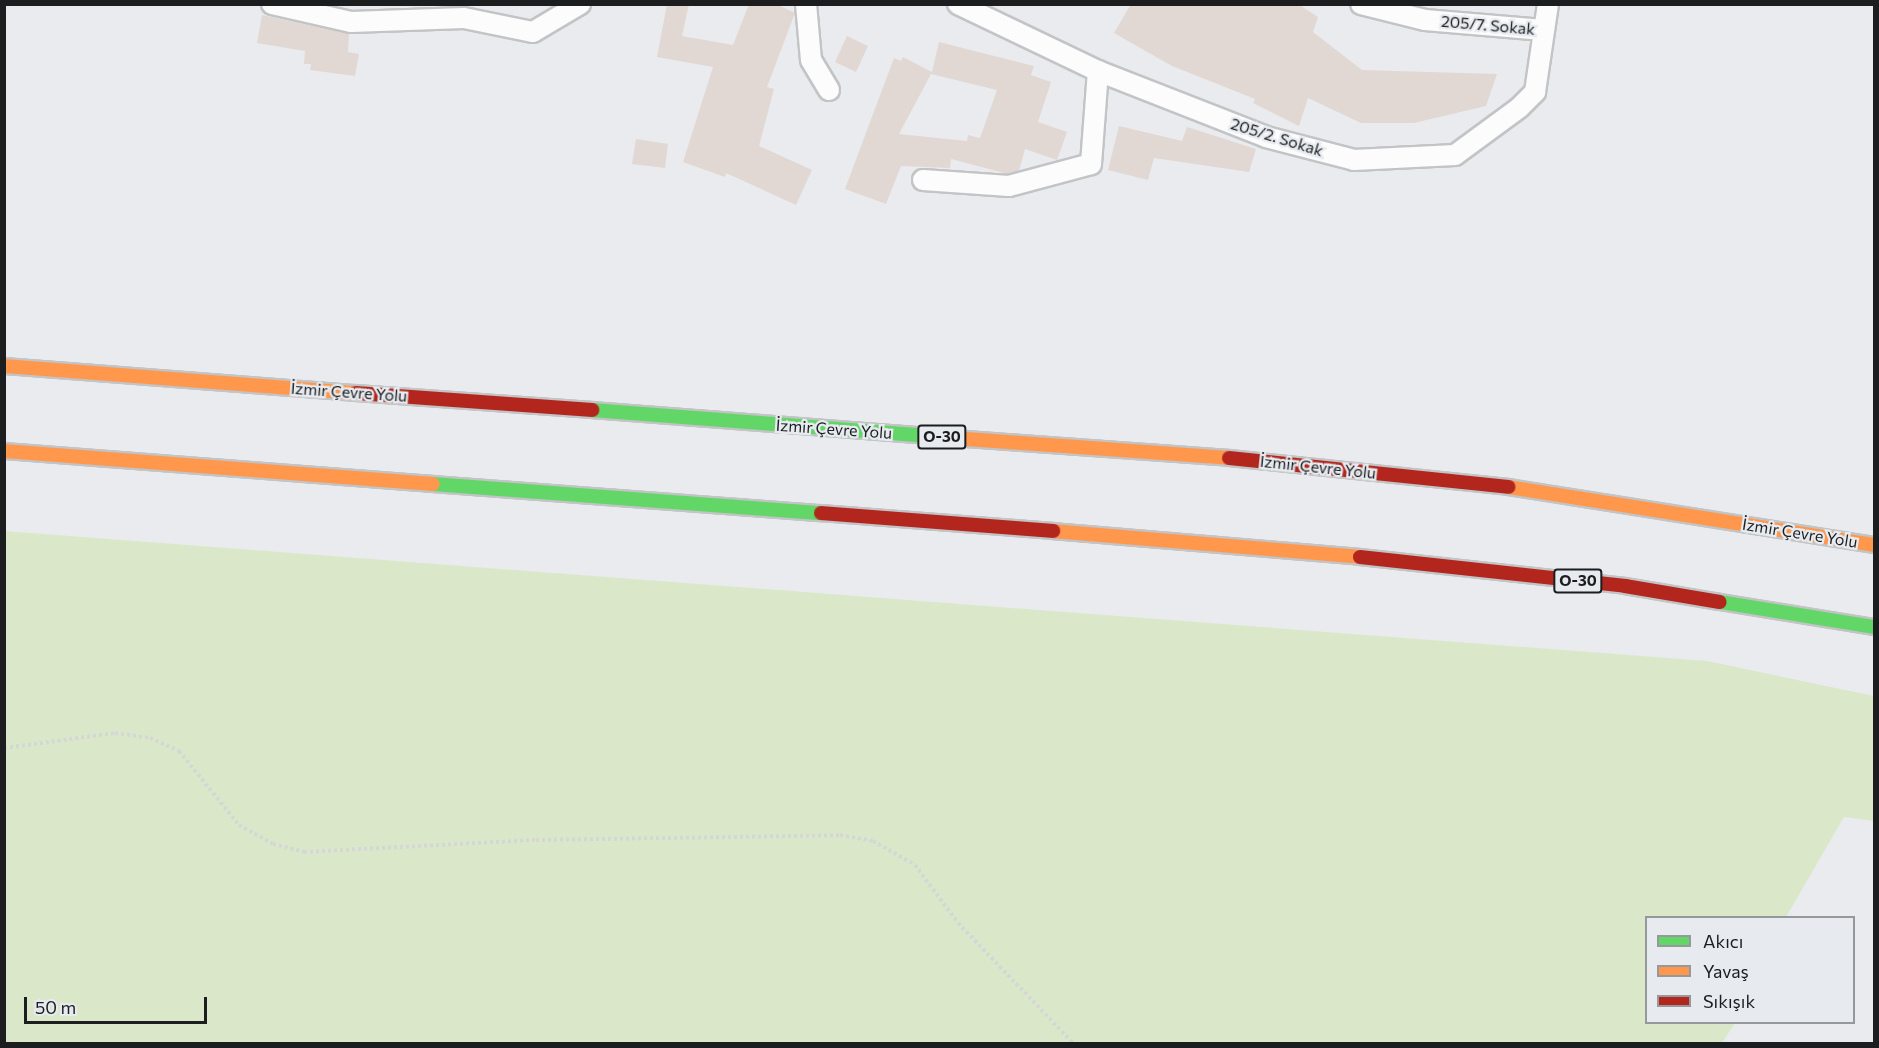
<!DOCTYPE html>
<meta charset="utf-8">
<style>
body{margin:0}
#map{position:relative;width:1879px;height:1048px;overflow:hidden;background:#e9ebee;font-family:Commissioner,sans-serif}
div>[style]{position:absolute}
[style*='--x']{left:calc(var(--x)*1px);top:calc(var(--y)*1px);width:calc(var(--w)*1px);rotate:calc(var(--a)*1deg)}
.green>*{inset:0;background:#dae8c9}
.building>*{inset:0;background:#e1d8d3}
.path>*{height:4px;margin-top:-2px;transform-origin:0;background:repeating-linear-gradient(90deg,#d5d7d7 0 3px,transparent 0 6px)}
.roads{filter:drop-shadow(2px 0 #c3c4c6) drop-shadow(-2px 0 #c3c4c6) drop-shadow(0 2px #c3c4c6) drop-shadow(0 -2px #c3c4c6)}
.street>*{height:20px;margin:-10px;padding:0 10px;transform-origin:10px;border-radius:10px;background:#fcfcfc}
.fast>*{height:14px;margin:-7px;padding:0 7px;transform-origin:7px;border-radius:7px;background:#63d668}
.slow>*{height:14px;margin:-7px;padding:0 7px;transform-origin:7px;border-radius:7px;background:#ff974d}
.jam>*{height:14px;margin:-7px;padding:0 7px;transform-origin:7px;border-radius:7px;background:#b3261e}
span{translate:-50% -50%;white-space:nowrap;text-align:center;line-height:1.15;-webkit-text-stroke:4.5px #e7ebf0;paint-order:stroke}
.shield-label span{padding:2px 4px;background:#e7ebf0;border:2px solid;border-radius:4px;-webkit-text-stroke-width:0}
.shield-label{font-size:15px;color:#1b1d1f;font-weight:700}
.street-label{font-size:16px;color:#1b1d1f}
.frame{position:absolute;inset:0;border:6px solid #1b1d1f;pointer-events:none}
.legend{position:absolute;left:1645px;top:916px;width:210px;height:108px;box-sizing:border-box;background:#e7ebf0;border:2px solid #95999c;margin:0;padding:8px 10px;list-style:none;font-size:18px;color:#1b1d1f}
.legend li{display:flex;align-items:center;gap:12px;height:30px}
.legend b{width:30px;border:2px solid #95999c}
.scale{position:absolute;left:24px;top:997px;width:183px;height:27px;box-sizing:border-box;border:3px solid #1b1d1f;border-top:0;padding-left:8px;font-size:18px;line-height:21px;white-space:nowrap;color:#1b1d1f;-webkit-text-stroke:4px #e7ebf0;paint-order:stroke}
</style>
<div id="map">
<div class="green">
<div style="clip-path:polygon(4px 531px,1707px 661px,1874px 696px,1874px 821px,1844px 817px,1786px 917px,1646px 918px,1646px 1022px,1735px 1023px,1722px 1043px,5px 1043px)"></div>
</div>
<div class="building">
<div style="clip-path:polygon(667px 4px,689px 4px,682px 36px,733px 45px,749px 4px,776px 4px,795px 13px,767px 87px,774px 89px,759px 146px,812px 170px,796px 205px,726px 173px,725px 177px,683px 162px,713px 67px,657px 57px)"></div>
<div style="clip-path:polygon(1131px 4px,1298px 4px,1318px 17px,1313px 32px,1362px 70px,1497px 74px,1486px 106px,1414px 123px,1361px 123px,1308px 98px,1299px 126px,1253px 103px,1255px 99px,1172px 66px,1114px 33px)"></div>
<div style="clip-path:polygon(262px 15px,349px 34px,348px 52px,359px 54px,355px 76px,310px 70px,311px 64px,304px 64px,305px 51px,257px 43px)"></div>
<div style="clip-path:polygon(847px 36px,868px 46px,856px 72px,835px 62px)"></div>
<div style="clip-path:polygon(evenodd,939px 42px,1034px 66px,1031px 75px,1051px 82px,1038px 122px,1067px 132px,1057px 160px,1025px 149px,1019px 171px,1008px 174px,951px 159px,950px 168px,901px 166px,886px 204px,845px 189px,894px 58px,901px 61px,903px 57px,932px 72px,939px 42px,931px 74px,997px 90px,980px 138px,968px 135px,967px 141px,899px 134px,931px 74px)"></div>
<div style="clip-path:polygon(1119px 126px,1182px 141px,1187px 127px,1256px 149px,1249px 172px,1154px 158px,1148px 180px,1108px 170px)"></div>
<div style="clip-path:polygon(636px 139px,668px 144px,665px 168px,632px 164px)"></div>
</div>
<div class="path">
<div style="--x:4;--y:748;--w:112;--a:-7.7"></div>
<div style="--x:115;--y:733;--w:35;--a:8"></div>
<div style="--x:150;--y:738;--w:32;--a:24"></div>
<div style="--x:179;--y:751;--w:95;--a:51"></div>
<div style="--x:239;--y:825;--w:39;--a:29"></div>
<div style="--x:273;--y:844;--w:32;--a:14"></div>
<div style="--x:304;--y:852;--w:232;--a:-3"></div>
<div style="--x:536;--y:840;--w:304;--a:-0.9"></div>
<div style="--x:840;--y:835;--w:34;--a:10"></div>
<div style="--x:873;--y:841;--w:48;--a:29.7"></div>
<div style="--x:915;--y:865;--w:72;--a:53.4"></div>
<div style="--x:958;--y:923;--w:168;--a:46.2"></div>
</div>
<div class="roads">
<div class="street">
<div style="--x:272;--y:4;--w:81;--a:12.8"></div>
<div style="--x:351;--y:22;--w:113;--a:-2"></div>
<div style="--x:464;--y:18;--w:70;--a:11.5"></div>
<div style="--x:533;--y:32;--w:55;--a:-30.8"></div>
<div style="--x:806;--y:4;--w:56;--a:84.9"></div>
<div style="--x:811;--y:60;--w:35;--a:59"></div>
<div style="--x:958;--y:4;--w:155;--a:25.6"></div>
<div style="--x:1098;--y:71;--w:180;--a:21.4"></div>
<div style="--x:1266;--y:137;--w:91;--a:14.6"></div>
<div style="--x:1354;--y:160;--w:101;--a:-2.8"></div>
<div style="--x:1455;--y:155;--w:79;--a:-36.3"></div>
<div style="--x:1519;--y:108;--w:23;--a:-45"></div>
<div style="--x:1535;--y:92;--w:89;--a:-81.6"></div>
<div style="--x:1361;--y:4;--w:66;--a:14"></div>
<div style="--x:1425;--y:20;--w:119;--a:4.8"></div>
<div style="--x:923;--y:180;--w:86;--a:4"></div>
<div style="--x:1009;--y:186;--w:85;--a:-15"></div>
<div style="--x:1091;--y:164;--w:93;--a:-85.7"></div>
</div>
<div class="fast">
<div style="--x:592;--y:410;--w:361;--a:4.4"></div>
<div style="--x:433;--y:484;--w:389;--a:4.3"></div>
<div style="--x:1720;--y:602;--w:156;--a:9.2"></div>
</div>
<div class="slow">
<div style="--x:4;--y:366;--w:353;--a:4.4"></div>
<div style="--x:952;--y:438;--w:278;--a:4.1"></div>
<div style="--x:4;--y:451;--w:430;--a:4.4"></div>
<div style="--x:1508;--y:487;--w:371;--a:9"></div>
<div style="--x:1053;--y:531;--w:308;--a:4.8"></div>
</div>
<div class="jam">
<div style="--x:356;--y:393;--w:237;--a:4.1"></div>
<div style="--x:1229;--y:458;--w:281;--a:5.9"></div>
<div style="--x:821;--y:513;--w:233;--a:4.4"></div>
<div style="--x:1360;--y:557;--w:267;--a:6.2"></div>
<div style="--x:1625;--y:586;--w:96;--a:9.6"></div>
</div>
</div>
<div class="shield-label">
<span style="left:942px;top:437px">O-30</span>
<span style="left:1578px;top:581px">O-30</span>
</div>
<div class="street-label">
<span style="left:1488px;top:25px;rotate:5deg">205/7. Sokak</span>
<span style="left:1277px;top:137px;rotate:17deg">205/2. Sokak</span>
<span style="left:349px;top:392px;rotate:4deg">İzmir Çevre Yolu</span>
<span style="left:834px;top:429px;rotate:4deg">İzmir Çevre Yolu</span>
<span style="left:1318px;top:467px;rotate:6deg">İzmir Çevre Yolu</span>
<span style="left:1800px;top:533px;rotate:9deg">İzmir Çevre Yolu</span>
</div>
<div class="frame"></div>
<ul class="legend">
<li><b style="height:8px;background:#63d668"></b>Akıcı</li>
<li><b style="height:8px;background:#ff974d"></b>Yavaş</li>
<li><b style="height:8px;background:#b3261e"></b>Sıkışık</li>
</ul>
<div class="scale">50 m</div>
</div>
